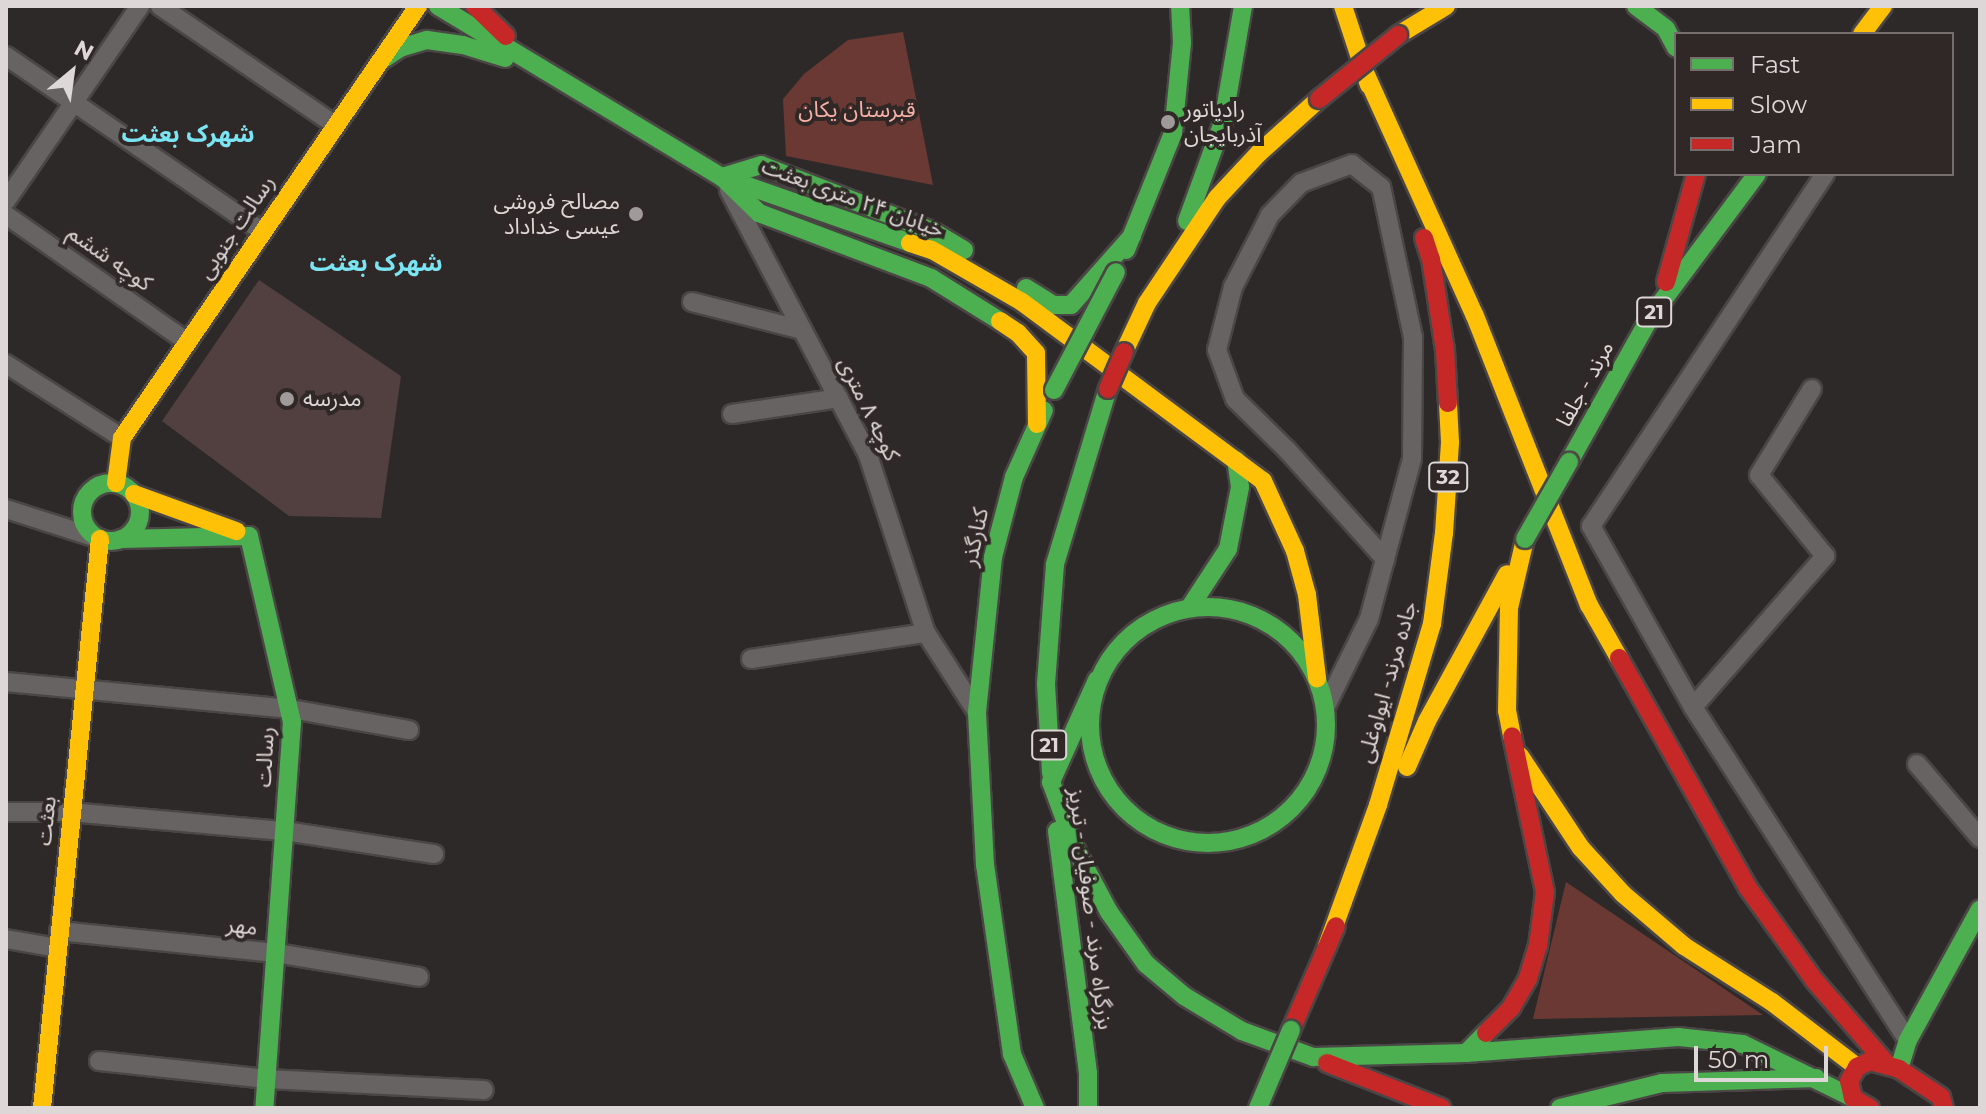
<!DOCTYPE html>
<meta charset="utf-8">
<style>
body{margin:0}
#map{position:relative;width:1986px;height:1114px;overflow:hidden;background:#2e2929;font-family:Montserrat,"Noto Sans Arabic",sans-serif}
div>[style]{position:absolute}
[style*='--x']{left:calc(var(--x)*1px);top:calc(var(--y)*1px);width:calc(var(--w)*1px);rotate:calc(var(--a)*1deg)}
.green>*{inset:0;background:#6a3934}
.building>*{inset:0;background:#51403f}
.roads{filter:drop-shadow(2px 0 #4a4645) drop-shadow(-2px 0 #4a4645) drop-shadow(0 2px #4a4645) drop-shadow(0 -2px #4a4645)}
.street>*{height:18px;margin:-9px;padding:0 9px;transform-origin:9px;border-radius:9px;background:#666362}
.fast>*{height:18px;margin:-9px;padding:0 9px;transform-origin:9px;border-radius:9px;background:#4caf50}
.fast>.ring{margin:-9px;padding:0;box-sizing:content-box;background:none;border:18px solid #4caf50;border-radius:50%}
.slow>*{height:18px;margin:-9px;padding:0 9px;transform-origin:9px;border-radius:9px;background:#ffc107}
.jam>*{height:18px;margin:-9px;padding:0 9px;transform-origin:9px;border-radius:9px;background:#c62828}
.bridges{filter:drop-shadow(2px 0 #4a4645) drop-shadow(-2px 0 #4a4645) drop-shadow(0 2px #4a4645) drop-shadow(0 -2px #4a4645)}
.fast-bridge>*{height:18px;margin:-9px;padding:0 9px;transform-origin:9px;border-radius:9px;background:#4caf50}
.jam-bridge>*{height:18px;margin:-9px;padding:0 9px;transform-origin:9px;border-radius:9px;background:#c62828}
.dots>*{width:22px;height:22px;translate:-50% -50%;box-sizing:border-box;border:4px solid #302827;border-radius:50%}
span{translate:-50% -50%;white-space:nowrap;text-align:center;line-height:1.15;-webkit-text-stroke:8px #302827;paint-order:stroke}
.shield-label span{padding:2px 6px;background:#302827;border:2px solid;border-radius:6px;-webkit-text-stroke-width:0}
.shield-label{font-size:20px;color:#ddd8d7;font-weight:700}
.poi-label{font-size:22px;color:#ddd8d7}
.left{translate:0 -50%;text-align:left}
.right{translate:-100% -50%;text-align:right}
.park-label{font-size:22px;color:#f8b1a7}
.street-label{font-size:22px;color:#ddd8d7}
.neighbourhood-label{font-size:24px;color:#7ae4f3;font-weight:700}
.frame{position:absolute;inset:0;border:8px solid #ddd8d7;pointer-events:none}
.legend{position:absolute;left:1674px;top:32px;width:280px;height:144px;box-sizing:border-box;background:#302827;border:2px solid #756e6d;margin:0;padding:10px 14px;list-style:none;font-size:24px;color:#ddd8d7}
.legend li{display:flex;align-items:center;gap:16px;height:40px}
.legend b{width:40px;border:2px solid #756e6d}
.north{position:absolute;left:32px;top:32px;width:80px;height:80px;-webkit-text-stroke:6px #302827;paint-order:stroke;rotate:29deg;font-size:22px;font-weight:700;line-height:32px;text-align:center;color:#ddd8d7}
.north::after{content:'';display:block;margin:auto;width:28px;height:36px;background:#ddd8d7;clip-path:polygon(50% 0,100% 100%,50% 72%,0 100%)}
.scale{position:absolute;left:1694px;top:1046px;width:134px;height:36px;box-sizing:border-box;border:4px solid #ddd8d7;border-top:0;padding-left:10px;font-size:24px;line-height:28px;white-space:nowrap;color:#ddd8d7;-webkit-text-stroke:6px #302827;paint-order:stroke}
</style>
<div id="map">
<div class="green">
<div style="clip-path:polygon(903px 32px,933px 185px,786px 156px,783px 99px,804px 74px,848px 40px)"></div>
<div style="clip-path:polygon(1566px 882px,1763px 1015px,1533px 1019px)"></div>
</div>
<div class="building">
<div style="clip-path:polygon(259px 280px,401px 376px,381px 518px,289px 516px,162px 421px)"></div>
</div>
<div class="roads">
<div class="street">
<div style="--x:160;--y:6;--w:212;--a:34.2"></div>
<div style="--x:6;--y:56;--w:310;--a:34.4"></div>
<div style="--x:1825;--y:174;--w:423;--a:123.6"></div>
<div style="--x:1591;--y:526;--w:208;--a:60.6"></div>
<div style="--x:1693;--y:707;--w:396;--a:57.2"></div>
<div style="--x:729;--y:190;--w:299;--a:62.3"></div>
<div style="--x:868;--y:455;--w:187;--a:72"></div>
<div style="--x:926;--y:633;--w:94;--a:57.2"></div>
<div style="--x:6;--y:201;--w:237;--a:-55.5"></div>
<div style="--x:6;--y:215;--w:220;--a:35"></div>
<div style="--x:692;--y:302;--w:114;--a:14.2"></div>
<div style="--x:6;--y:364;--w:138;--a:32.5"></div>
<div style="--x:732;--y:414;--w:108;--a:-8.5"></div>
<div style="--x:6;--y:509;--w:99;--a:17.7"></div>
<div style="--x:751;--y:659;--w:177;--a:-8.5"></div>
<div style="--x:6;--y:682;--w:286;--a:5.4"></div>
<div style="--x:291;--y:709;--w:120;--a:10.1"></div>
<div style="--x:1693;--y:707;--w:201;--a:-48.8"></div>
<div style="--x:1825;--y:556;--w:104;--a:-129.2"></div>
<div style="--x:1759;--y:475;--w:101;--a:-58.4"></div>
<div style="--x:1325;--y:708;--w:99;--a:-63.7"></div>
<div style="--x:1369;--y:619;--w:62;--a:-75.1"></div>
<div style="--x:1385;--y:559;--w:104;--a:-74.9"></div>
<div style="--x:1412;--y:459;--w:122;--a:-89.5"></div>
<div style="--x:1413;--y:337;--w:153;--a:-102"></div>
<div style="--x:1381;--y:187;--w:37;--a:-142"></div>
<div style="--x:1352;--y:164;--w:54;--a:159.6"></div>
<div style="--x:1301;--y:183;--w:45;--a:134.1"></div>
<div style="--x:1270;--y:215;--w:81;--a:117.2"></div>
<div style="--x:1233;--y:287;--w:65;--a:104.3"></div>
<div style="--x:1217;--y:350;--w:52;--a:69.8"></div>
<div style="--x:1235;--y:399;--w:73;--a:44.4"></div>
<div style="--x:1287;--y:450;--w:147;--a:48"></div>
<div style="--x:1917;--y:764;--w:97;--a:49.6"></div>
<div style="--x:6;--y:812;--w:64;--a:0"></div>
<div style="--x:70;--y:812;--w:216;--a:5.1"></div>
<div style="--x:285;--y:831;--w:151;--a:8.8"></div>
<div style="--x:59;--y:931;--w:218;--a:5.8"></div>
<div style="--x:276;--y:953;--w:145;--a:9.5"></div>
<div style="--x:6;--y:939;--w:53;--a:9.8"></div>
<div style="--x:99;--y:1061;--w:169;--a:6.1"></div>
<div style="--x:267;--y:1079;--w:217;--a:2.9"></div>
</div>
<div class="fast">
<div style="--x:438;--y:6;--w:332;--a:31.1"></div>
<div style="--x:722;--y:177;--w:199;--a:19.3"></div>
<div style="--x:1636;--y:6;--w:38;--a:37"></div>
<div style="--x:1666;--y:29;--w:21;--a:62"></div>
<div style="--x:385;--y:58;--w:18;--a:-34"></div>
<div style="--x:400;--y:48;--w:28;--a:-17"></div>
<div style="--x:427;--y:40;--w:36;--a:8"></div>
<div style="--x:463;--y:45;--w:44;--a:17.2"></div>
<div style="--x:1187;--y:221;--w:105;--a:-70"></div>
<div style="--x:1223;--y:122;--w:118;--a:-80.2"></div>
<div style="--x:964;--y:250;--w:37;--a:-149"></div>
<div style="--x:932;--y:231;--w:183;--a:-158.9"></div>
<div style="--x:761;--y:165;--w:41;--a:162.9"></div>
<div style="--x:722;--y:177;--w:52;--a:44.2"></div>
<div style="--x:759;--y:213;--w:184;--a:20.7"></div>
<div style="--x:931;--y:278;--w:81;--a:31.9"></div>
<div style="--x:1126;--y:250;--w:126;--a:-68.1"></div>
<div style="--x:1173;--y:133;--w:90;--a:-84.3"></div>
<div style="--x:1182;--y:43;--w:37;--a:-93"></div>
<div style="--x:1026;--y:288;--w:32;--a:32"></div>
<div style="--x:1053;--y:305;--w:18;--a:0"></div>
<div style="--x:1071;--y:305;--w:92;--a:-48.5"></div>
<div style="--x:1569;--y:462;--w:167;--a:-60.7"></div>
<div style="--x:1651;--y:316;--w:177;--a:-53.3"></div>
<div class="ring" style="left:82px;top:483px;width:40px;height:40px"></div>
<div style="--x:249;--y:536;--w:191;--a:77"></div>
<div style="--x:292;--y:722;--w:387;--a:94.1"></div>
<div style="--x:121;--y:539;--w:128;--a:-1.3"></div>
<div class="ring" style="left:1090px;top:607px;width:218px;height:218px"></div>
<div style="--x:1190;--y:607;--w:69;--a:-56.8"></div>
<div style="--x:1228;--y:549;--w:63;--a:-79"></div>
<div style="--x:1240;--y:487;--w:27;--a:-98"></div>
<div style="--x:1097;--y:680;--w:112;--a:114.3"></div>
<div style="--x:1051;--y:782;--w:72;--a:69.8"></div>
<div style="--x:1076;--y:850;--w:70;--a:62"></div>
<div style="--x:1109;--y:912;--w:64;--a:54.6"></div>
<div style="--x:1146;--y:964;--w:50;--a:40.1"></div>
<div style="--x:1184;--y:996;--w:68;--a:31.1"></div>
<div style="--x:1242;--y:1031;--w:76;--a:20.1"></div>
<div style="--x:1313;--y:1057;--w:153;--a:-1.5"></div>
<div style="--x:1466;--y:1053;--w:28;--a:-45"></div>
<div style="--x:1051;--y:773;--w:89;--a:-93.2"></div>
<div style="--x:1046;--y:684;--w:120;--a:-85.7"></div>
<div style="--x:1055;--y:564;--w:183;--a:-73.2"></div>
<div style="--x:1057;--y:831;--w:245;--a:82.7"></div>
<div style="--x:1088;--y:1074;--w:34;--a:90"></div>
<div style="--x:1466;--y:1053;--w:213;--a:-4.3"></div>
<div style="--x:1678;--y:1037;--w:65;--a:6.1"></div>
<div style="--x:1743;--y:1044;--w:123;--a:26.1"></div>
<div style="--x:1899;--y:1069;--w:30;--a:-73"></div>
<div style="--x:1908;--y:1040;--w:149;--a:-61.2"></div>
<div style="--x:1035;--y:1108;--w:59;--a:-113.1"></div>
<div style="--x:1012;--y:1054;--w:191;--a:-98.1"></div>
<div style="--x:985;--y:865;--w:153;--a:-93"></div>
<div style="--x:977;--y:712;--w:156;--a:-84.1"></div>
<div style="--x:993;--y:557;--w:83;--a:-75.3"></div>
<div style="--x:1014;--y:477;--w:73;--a:-65.9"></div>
<div style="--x:1560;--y:1108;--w:105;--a:-13.8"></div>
<div style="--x:1662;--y:1083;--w:154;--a:-1.9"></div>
</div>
<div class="slow">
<div style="--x:1343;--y:6;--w:83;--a:71.8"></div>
<div style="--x:1862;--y:34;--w:35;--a:-53"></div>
<div style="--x:1398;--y:35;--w:56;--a:-31.1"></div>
<div style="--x:1362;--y:66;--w:274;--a:65.7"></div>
<div style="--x:1475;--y:316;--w:311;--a:68.5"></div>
<div style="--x:1589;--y:605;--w:61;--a:60.5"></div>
<div style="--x:910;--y:243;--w:23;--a:18"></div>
<div style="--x:932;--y:250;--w:104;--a:30"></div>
<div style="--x:1022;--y:302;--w:300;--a:36.6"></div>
<div style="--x:1263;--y:481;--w:77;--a:65.4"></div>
<div style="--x:1295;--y:551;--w:46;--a:74.7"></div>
<div style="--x:1307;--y:595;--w:84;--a:83.1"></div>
<div style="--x:1000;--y:321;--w:22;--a:34"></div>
<div style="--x:1018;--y:333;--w:27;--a:48"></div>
<div style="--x:1036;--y:353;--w:71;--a:89.2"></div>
<div style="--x:1124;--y:352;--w:54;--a:-64.9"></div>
<div style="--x:1147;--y:303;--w:126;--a:-56.3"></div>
<div style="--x:1217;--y:198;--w:62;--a:-47"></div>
<div style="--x:1259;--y:153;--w:81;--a:-42"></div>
<div style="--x:116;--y:483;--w:45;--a:-82.4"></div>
<div style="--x:122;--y:438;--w:524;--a:-55.58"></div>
<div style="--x:134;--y:494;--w:109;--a:19.9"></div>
<div style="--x:1512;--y:736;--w:25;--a:-101"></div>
<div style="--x:1507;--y:711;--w:103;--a:-88.9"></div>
<div style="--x:1509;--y:608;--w:71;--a:-76.9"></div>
<div style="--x:1520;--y:756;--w:110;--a:56.5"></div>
<div style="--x:1581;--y:848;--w:62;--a:47.6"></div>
<div style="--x:1623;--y:894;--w:80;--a:40.4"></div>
<div style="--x:1684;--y:946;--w:104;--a:32.5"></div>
<div style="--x:1772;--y:1002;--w:107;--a:37.4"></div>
<div style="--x:1407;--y:767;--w:50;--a:-66.5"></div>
<div style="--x:1427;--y:721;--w:167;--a:-61.4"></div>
<div style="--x:1327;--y:946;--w:150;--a:-70.1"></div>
<div style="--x:1378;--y:805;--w:189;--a:-73.4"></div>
<div style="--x:1432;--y:624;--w:92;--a:-82.5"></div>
<div style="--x:1444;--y:533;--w:91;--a:-86.2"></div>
<div style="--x:1450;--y:442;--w:39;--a:-93"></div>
<div style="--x:42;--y:1108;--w:572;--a:-84.18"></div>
</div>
<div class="jam">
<div style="--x:475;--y:6;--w:43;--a:44.1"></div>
<div style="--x:1424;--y:238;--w:22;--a:72"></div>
<div style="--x:1431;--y:259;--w:92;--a:81.3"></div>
<div style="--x:1445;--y:350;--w:53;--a:86.8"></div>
<div style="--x:1666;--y:282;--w:112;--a:-74.5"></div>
<div style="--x:1619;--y:658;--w:264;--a:60.7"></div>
<div style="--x:1748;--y:888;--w:113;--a:54.3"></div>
<div style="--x:1814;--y:980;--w:110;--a:49.1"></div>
<div style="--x:1291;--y:1030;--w:113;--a:-66.6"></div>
<div style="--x:1486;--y:1033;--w:35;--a:-45"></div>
<div style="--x:1511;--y:1008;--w:34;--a:-60"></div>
<div style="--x:1528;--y:978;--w:34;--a:-73"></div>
<div style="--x:1538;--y:946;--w:54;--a:-82.6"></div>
<div style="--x:1545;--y:892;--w:159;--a:-101.9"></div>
<div style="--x:1327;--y:1063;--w:123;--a:21.4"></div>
<div style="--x:1870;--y:1108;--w:20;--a:-150"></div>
<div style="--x:1853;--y:1098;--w:17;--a:-103"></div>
<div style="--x:1849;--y:1081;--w:16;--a:-60"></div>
<div style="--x:1857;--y:1067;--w:14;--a:-25"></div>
<div style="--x:1870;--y:1061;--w:30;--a:15"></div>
<div style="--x:1899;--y:1069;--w:50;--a:33.7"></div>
<div style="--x:1941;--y:1097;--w:11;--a:75"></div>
</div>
</div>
<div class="bridges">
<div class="fast-bridge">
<div style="--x:1054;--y:390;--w:133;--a:-62.3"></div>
<div style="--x:1525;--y:539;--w:89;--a:-60.3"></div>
<div style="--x:1258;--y:1108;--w:85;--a:-67.1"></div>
</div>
<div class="jam-bridge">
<div style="--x:1319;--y:99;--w:102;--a:-39"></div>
<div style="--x:1108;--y:389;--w:40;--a:-66.6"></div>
</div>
</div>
<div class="dots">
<div style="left:1168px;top:122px;background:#a09b9a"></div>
<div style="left:636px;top:214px;background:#a09b9a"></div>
<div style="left:287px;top:399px;background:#a09b9a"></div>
</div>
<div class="shield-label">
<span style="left:1654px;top:312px">21</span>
<span style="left:1448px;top:477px">32</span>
<span style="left:1049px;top:745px">21</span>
</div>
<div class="poi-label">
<span class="left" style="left:1184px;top:122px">رادیاتور<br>آذربایجان</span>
<span class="right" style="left:620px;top:214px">مصالح فروشی<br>عیسی خداداد</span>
<span class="left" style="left:303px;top:399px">مدرسه</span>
</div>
<div class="park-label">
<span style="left:857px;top:110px">قبرستان یکان</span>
</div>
<div class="street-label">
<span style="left:853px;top:198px;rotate:20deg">خیابان ۲۴ متری بعثت</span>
<span style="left:236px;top:227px;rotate:-56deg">رسالت جنوبی</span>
<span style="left:110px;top:258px;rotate:35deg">کوچه ششم</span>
<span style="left:1585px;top:384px;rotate:-61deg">مرند - جلفا</span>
<span style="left:869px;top:409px;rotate:64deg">کوچه ۸ متری</span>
<span style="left:975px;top:537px;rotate:-78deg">کنارگذر</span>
<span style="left:1387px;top:682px;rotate:-74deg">جاده مرند- ایواوغلی</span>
<span style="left:265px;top:757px;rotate:-87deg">رسالت</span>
<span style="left:46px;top:821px;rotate:-84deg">بعثت</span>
<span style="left:1091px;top:909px;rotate:83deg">بزرگراه مرند - صوفیان - تبریز</span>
<span style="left:242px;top:926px;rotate:6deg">مهر</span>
</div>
<div class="neighbourhood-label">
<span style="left:188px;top:134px">شهرک بعثت</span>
<span style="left:376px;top:263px">شهرک بعثت</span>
</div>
<div class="frame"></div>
<ul class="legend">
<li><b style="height:10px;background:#4caf50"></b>Fast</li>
<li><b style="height:10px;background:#ffc107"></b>Slow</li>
<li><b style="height:10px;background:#c62828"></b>Jam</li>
</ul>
<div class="north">N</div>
<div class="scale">50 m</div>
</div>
